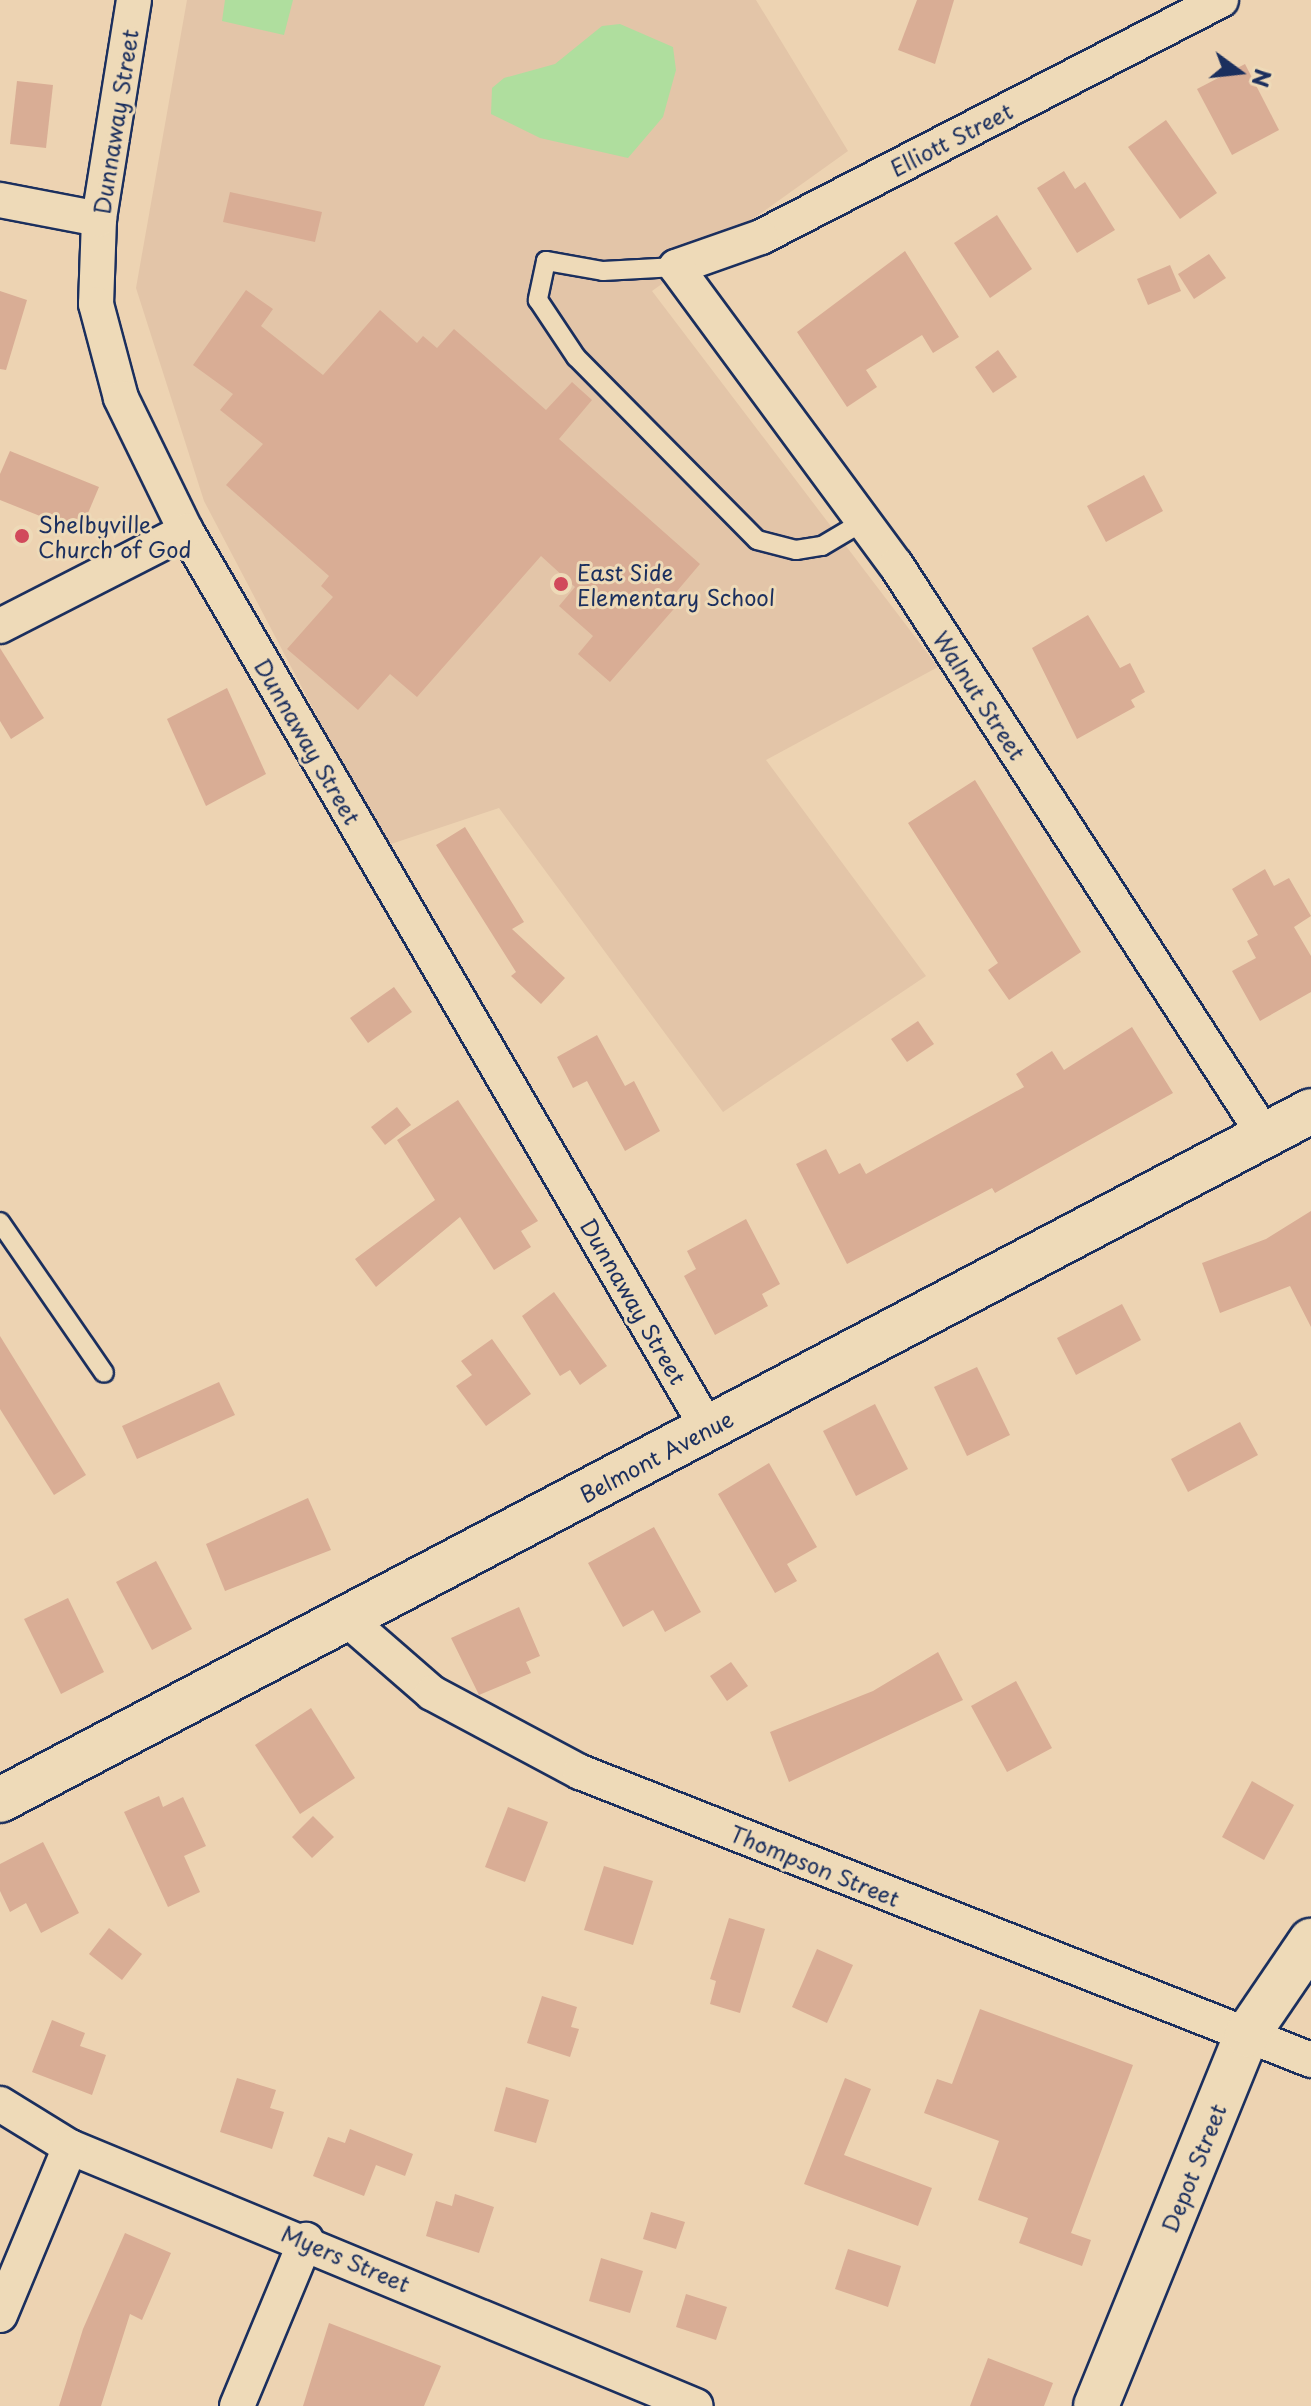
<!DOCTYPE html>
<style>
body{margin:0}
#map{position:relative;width:1311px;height:2406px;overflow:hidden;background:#edd3b2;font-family:"Playpen Sans",sans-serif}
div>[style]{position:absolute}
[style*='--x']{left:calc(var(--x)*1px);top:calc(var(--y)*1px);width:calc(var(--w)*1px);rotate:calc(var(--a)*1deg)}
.built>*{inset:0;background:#e3c5a8}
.green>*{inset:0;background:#afde9e}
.building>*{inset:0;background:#d9ad95}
.roads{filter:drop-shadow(2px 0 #1b2f5e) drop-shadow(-2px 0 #1b2f5e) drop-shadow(0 2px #1b2f5e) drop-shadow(0 -2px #1b2f5e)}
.service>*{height:18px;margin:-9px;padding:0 9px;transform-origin:9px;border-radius:9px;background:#eedab8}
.minor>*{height:34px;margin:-17px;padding:0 17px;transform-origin:17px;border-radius:17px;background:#eedab8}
.secondary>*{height:44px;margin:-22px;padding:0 22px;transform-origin:22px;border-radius:22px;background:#eedab8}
.primary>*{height:44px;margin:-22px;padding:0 22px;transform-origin:22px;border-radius:22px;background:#eedab8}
.dots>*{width:22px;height:22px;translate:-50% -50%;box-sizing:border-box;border:4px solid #eedab8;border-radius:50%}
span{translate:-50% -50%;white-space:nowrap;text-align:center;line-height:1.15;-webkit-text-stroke:6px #eedab8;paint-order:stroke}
.street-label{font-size:22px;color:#1b2f5e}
.poi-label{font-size:22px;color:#1b2f5e}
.left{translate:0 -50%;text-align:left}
.north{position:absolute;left:1199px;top:32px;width:80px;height:80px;-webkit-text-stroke:6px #eedab8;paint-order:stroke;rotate:105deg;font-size:22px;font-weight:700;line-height:32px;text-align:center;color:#1b2f5e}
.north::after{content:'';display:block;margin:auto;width:28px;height:36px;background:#1b2f5e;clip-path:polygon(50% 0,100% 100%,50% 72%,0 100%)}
</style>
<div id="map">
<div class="built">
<div style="clip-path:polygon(187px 0,756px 0,848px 151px,652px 291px,938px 667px,766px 760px,926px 976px,723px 1112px,499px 808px,385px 846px,204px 501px,136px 288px)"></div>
</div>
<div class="green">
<div style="clip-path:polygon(225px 0,293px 0,284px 35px,222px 21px)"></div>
<div style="clip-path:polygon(620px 24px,673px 47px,676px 70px,663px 117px,628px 158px,540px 138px,491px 114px,492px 88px,504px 78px,555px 64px,602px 26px)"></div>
</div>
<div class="building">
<div style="clip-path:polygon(917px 0,954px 0,935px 64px,898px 50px)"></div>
<div style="clip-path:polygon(1245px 64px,1279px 130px,1232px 155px,1197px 89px)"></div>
<div style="clip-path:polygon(17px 81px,53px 85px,46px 148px,10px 144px)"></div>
<div style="clip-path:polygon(1166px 120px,1217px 193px,1180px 219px,1128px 147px)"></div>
<div style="clip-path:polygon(1064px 171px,1075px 189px,1085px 182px,1115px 230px,1077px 253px,1037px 188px)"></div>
<div style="clip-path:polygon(230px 192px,322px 212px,315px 242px,223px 222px)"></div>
<div style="clip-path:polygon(997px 215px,1032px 269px,990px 298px,954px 243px)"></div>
<div style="clip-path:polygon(905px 251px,959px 337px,933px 353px,922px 335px,866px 370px,877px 387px,847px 407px,797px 332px)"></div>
<div style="clip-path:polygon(1209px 254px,1226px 278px,1194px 299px,1178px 274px)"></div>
<div style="clip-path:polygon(1170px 265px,1181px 291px,1148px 305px,1137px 279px)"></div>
<div style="clip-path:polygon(246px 290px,273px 309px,261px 326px,323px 375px,380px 310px,417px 343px,423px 336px,437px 348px,454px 329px,546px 410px,572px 382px,592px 400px,559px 439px,700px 564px,672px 597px,679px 603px,610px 682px,578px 654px,593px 636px,559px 606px,575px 587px,541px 556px,417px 697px,390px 674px,358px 710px,287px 649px,333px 597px,321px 586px,329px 576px,226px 485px,263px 444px,220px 410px,233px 394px,193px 365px)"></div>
<div style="clip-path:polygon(0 291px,27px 300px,6px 370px,0 369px)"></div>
<div style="clip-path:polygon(998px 350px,1017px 377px,993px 393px,975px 367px)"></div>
<div style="clip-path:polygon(10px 451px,99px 487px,80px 532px,0 500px,0 474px)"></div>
<div style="clip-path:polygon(1144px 475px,1163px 511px,1106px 542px,1087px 506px)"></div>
<div style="clip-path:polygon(1088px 615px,1120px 668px,1130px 663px,1145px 692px,1131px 700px,1135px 707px,1077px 739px,1032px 648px)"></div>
<div style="clip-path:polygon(0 648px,44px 718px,11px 739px,0 721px)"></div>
<div style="clip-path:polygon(227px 688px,266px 774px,206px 806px,167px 719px)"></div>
<div style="clip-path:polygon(975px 780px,1081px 952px,1009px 1000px,988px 970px,998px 963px,908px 823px)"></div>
<div style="clip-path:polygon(465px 827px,524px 922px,512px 929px,565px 978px,541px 1004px,511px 976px,516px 972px,436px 845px)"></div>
<div style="clip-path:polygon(1265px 869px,1274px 886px,1289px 878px,1311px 916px,1294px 927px,1311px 956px,1311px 992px,1260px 1021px,1232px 971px,1256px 958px,1247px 941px,1258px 935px,1232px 889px)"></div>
<div style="clip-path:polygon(394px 987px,412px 1012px,368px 1043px,350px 1018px)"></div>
<div style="clip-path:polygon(918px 1021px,934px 1044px,907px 1062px,891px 1039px)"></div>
<div style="clip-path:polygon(1132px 1027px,1173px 1093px,995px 1193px,992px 1188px,847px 1264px,796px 1164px,826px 1149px,839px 1174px,860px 1163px,866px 1174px,1024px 1087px,1016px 1074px,1052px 1051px,1064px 1070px)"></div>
<div style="clip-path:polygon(597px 1035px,625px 1086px,634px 1081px,660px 1131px,625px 1151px,587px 1081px,573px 1088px,557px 1057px)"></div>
<div style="clip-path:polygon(458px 1100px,538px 1221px,521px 1231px,531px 1247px,494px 1270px,460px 1217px,376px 1287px,355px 1259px,435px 1200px,397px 1140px)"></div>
<div style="clip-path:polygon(397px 1107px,411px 1125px,385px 1145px,371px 1127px)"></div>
<div style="clip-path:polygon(1311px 1211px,1311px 1327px,1290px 1286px,1220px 1313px,1202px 1263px,1266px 1239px)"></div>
<div style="clip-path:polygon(746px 1219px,780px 1284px,762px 1294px,768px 1306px,715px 1335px,684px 1276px,696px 1269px,687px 1251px)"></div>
<div style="clip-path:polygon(554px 1292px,607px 1366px,580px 1385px,570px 1370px,560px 1376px,522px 1316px)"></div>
<div style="clip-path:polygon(1122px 1304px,1141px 1340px,1076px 1375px,1057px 1338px)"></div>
<div style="clip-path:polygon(0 1336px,86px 1475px,54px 1495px,0 1409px)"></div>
<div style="clip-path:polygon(492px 1339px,531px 1394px,486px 1426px,456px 1386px,472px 1375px,461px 1361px)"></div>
<div style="clip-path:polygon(977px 1367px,1010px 1435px,967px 1456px,934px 1387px)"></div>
<div style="clip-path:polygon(219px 1382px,235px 1415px,137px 1459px,122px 1426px)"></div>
<div style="clip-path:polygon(875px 1404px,908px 1469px,856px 1496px,823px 1431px)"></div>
<div style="clip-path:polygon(1240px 1422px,1258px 1455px,1188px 1492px,1171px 1459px)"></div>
<div style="clip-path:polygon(769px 1463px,817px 1547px,787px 1564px,797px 1581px,775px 1593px,718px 1494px)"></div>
<div style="clip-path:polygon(308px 1498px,331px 1550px,225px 1591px,206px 1544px)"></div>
<div style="clip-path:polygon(654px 1527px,701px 1612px,665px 1632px,653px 1610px,623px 1627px,588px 1563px)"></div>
<div style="clip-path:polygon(156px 1561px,192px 1629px,152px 1650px,116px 1582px)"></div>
<div style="clip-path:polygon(68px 1598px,104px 1672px,61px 1694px,24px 1619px)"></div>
<div style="clip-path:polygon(519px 1607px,540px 1656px,526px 1662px,531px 1673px,479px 1695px,451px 1638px)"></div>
<div style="clip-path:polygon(938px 1652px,963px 1700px,789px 1782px,770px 1732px,873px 1691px)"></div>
<div style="clip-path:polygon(731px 1662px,748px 1686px,727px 1701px,710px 1676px)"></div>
<div style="clip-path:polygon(1016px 1681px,1052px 1748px,1007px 1772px,971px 1706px)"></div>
<div style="clip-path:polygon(311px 1708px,355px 1778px,300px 1814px,255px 1745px)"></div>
<div style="clip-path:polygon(1252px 1781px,1294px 1805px,1264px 1860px,1222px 1837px)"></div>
<div style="clip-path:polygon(159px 1796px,163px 1807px,183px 1797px,206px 1846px,184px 1856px,200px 1892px,168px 1907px,124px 1812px)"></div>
<div style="clip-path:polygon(508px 1807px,548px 1822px,525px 1882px,485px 1867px)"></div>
<div style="clip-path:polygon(313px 1816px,334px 1837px,312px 1858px,292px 1837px)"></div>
<div style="clip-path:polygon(43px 1842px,79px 1913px,41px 1933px,26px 1903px,10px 1912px,0 1891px,0 1864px)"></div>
<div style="clip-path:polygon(604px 1866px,653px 1881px,633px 1945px,584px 1930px)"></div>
<div style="clip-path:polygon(729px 1918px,765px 1929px,740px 2013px,710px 2004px,716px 1981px,710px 1979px)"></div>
<div style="clip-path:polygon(109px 1928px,142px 1954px,122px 1980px,89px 1954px)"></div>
<div style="clip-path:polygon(817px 1949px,853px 1965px,827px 2023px,792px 2007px)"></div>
<div style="clip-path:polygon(542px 1996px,577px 2007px,571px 2027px,579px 2029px,570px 2057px,527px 2043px)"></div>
<div style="clip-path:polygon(980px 2009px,1133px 2065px,1071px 2233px,1091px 2240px,1082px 2266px,1019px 2243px,1028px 2218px,978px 2200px,999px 2141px,924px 2113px,937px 2079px,952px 2084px)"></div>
<div style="clip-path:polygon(52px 2020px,85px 2033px,80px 2046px,106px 2055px,92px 2095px,32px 2072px)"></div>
<div style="clip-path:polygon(237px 2078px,276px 2090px,270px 2108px,284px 2112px,272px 2149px,220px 2132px)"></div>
<div style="clip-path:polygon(845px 2078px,871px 2089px,844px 2155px,932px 2188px,918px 2226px,804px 2184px)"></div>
<div style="clip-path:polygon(506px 2087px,549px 2100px,536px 2143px,494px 2131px)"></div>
<div style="clip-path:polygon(350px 2129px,413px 2154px,405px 2176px,376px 2165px,364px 2196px,313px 2176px,328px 2137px,345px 2143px)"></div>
<div style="clip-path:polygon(455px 2194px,494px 2207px,479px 2253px,426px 2236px,436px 2201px,452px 2206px)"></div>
<div style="clip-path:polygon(651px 2212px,685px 2222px,676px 2249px,643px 2239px)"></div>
<div style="clip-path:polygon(125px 2233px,171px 2253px,142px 2320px,130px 2314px,101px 2406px,59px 2406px,83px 2329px)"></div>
<div style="clip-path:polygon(848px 2249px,901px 2266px,888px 2307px,835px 2289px)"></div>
<div style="clip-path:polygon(601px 2258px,643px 2271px,630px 2313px,589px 2301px)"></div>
<div style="clip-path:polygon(686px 2294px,727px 2307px,716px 2340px,676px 2327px)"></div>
<div style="clip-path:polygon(329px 2323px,441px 2366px,424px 2406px,303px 2406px)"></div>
<div style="clip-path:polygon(988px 2358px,1053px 2383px,1044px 2406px,970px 2406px)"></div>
</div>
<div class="roads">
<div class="service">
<div style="--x:676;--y:267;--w:73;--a:176.9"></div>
<div style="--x:603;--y:271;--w:58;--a:-170"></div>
<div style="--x:546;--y:261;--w:40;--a:102"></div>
<div style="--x:538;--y:300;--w:69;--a:56.3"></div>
<div style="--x:576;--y:357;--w:257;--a:45.3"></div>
<div style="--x:757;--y:540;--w:40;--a:14.4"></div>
<div style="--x:796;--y:550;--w:26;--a:-9"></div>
<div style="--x:822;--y:546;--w:49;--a:-30.8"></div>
<div style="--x:0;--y:1222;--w:183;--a:55.4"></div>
</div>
<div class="minor">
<div style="--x:134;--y:0;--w:222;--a:99.1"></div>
<div style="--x:99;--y:219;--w:85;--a:92"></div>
<div style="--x:96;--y:304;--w:97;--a:75.1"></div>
<div style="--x:121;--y:398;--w:148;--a:64"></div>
<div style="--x:186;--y:531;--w:1039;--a:59.83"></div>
<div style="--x:1221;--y:0;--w:517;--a:152.74"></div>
<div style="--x:761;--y:237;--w:90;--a:160.6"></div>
<div style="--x:676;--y:267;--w:370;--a:53.6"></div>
<div style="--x:896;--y:565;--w:680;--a:57.13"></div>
<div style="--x:0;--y:200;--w:101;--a:10.9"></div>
<div style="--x:0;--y:626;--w:209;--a:-27.1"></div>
<div style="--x:348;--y:1620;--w:111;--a:41"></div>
<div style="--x:432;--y:1693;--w:168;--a:28.1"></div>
<div style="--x:580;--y:1772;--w:786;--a:21.5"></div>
<div style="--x:0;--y:2104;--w:82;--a:31.6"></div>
<div style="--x:70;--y:2147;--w:677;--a:22.48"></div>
<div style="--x:0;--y:2315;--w:182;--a:-67.4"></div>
<div style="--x:237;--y:2406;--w:180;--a:-67.4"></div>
</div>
<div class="secondary">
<div style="--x:0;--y:1800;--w:1481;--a:-27.72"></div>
</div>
<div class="primary">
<div style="--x:1096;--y:2406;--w:401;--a:-67.9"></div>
<div style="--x:1247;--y:2035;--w:114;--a:-55.8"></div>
</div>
</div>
<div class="dots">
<div style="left:22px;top:536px;background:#d1495b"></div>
<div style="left:561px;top:584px;background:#d1495b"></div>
</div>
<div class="street-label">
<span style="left:115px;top:122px;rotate:-81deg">Dunnaway Street</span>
<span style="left:951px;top:139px;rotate:-27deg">Elliott Street</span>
<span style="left:980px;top:695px;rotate:57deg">Walnut Street</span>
<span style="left:308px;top:741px;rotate:60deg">Dunnaway Street</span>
<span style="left:634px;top:1301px;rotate:60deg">Dunnaway Street</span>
<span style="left:656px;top:1456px;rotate:-28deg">Belmont Avenue</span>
<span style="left:815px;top:1865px;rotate:22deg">Thompson Street</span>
<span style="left:1193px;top:2168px;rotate:-68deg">Depot Street</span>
<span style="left:346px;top:2258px;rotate:23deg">Myers Street</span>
</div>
<div class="poi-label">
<span class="left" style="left:38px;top:536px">Shelbyville<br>Church of God</span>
<span class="left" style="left:577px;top:584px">East Side<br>Elementary School</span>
</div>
<div class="north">N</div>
</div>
